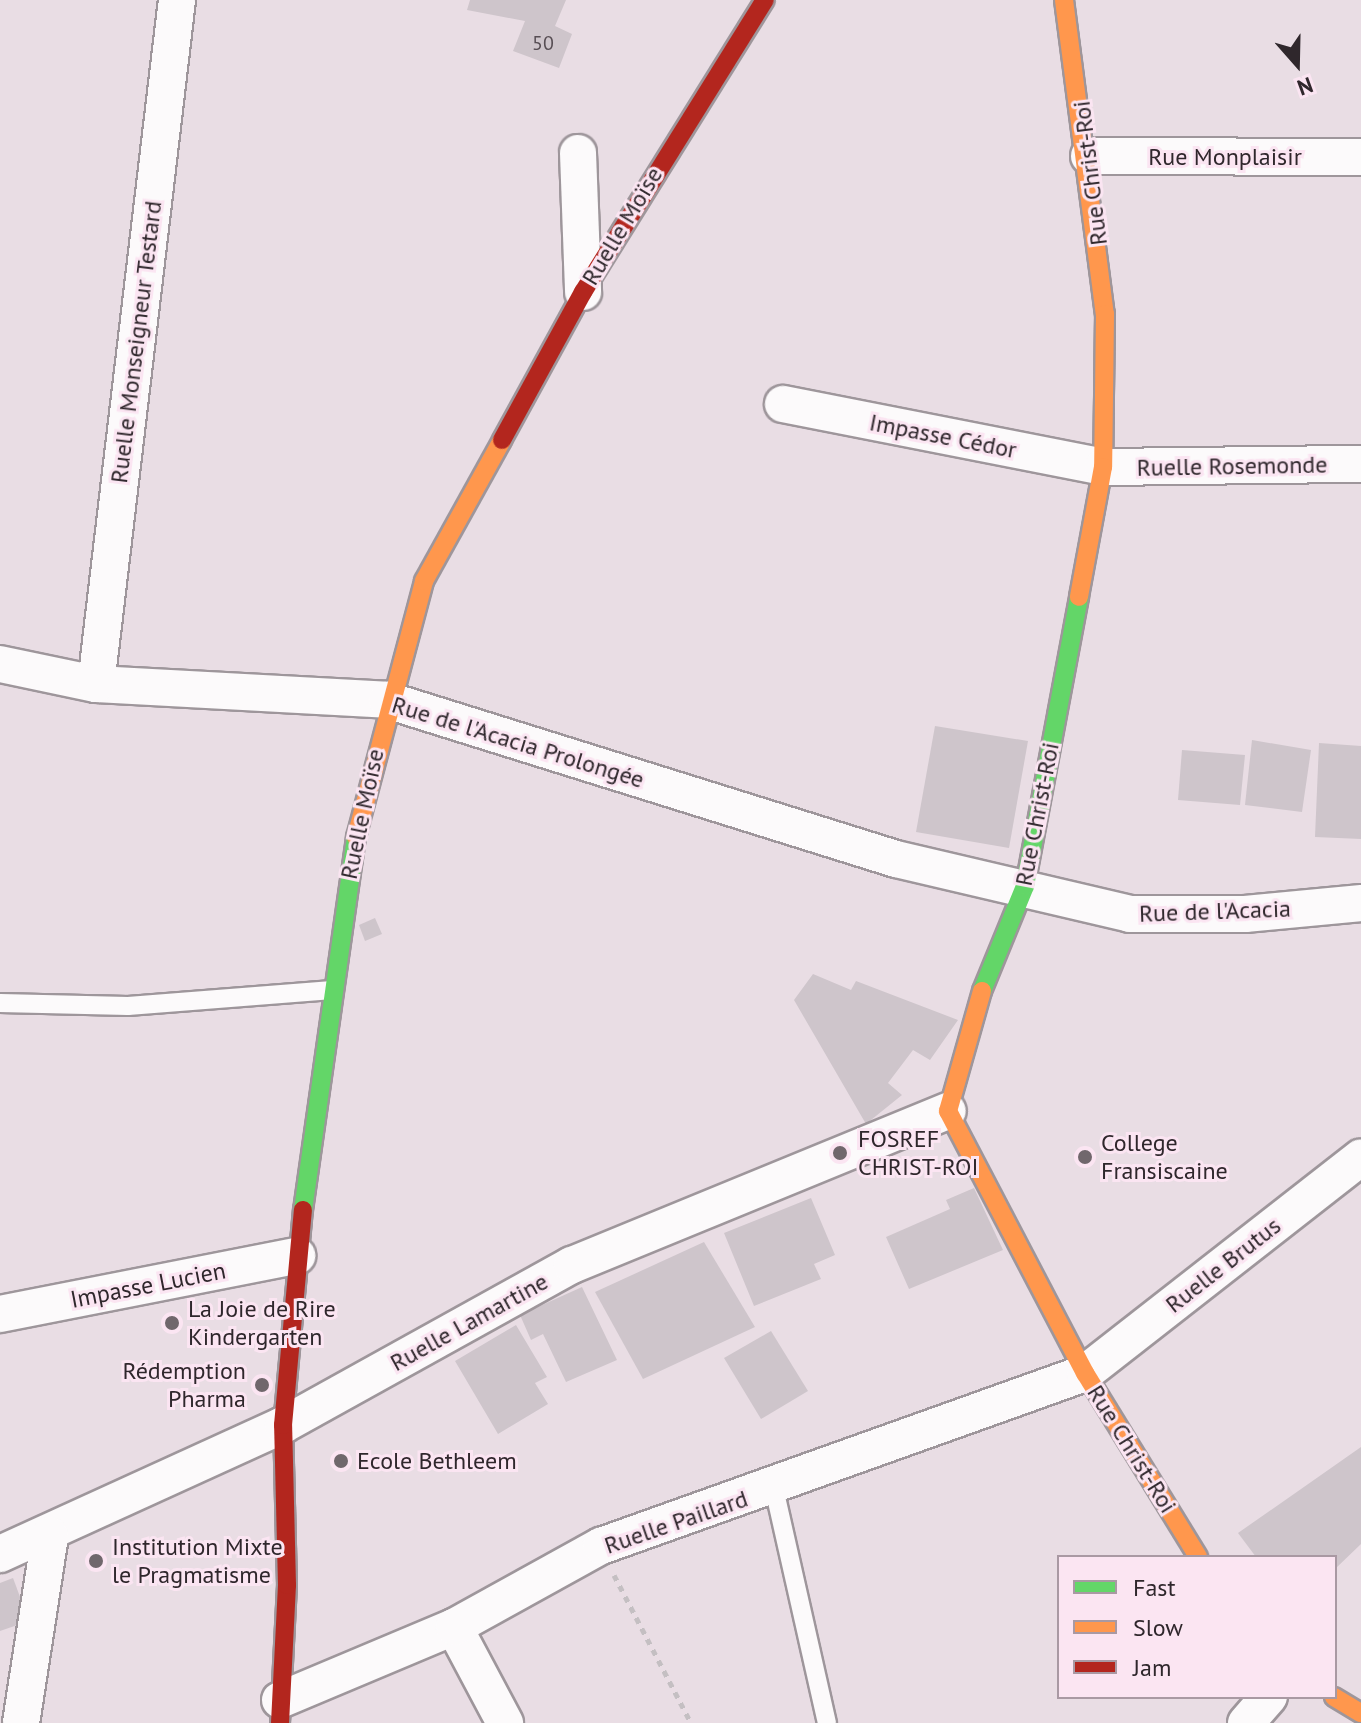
<!DOCTYPE html>
<meta charset="utf-8">
<style>
body{margin:0}
#map{position:relative;width:1361px;height:1723px;overflow:hidden;background:#e9dde4;font-family:"PT Sans",sans-serif}
div>[style]{position:absolute}
[style*='--x']{left:calc(var(--x)*1px);top:calc(var(--y)*1px);width:calc(var(--w)*1px);rotate:calc(var(--a)*1deg)}
.building>*{inset:0;background:#cec5cb}
.path>*{height:5px;margin-top:-2.5px;transform-origin:0;background:repeating-linear-gradient(90deg,#c4bfc2 0 6px,transparent 0 12px)}
.roads{filter:drop-shadow(2px 0 #9e969b) drop-shadow(-2px 0 #9e969b) drop-shadow(0 2px #9e969b) drop-shadow(0 -2px #9e969b)}
.lane>*{height:18px;margin:-9px;padding:0 9px;transform-origin:9px;border-radius:9px;background:#fcfafb}
.street>*{height:36px;margin:-18px;padding:0 18px;transform-origin:18px;border-radius:18px;background:#fcfafb}
.fast>*{height:18px;margin:-9px;padding:0 9px;transform-origin:9px;border-radius:9px;background:#63d668}
.slow>*{height:18px;margin:-9px;padding:0 9px;transform-origin:9px;border-radius:9px;background:#ff974d}
.jam>*{height:18px;margin:-9px;padding:0 9px;transform-origin:9px;border-radius:9px;background:#b3261e}
.dots>*{width:22px;height:22px;translate:-50% -50%;box-sizing:border-box;border:4px solid #fbe5f2;border-radius:50%}
span{translate:-50% -50%;white-space:nowrap;text-align:center;line-height:1.15;-webkit-text-stroke:6px #fbe5f2;paint-order:stroke}
.number-label{font-size:20px;color:#574e54}
.number-label span{-webkit-text-stroke-width:0}
.street-label{font-size:24px;color:#2f272c}
.poi-label{font-size:24px;color:#2f272c}
.left{translate:0 -50%;text-align:left}
.right{translate:-100% -50%;text-align:right}
.legend{position:absolute;left:1057px;top:1555px;width:280px;height:144px;box-sizing:border-box;background:#fbe5f2;border:2px solid #a999a3;margin:0;padding:10px 14px;list-style:none;font-size:24px;color:#2f272c}
.legend li{display:flex;align-items:center;gap:16px;height:40px}
.legend b{width:40px;border:2px solid #a999a3}
.north{position:absolute;left:1257px;top:24px;width:80px;height:80px;-webkit-text-stroke:6px #fbe5f2;paint-order:stroke;rotate:160deg;font-size:22px;font-weight:700;line-height:32px;text-align:center;color:#2f272c}
.north::after{content:'';display:block;margin:auto;width:28px;height:36px;background:#2f272c;clip-path:polygon(50% 0,100% 100%,50% 72%,0 100%)}
</style>
<div id="map">
<div class="building">
<div style="clip-path:polygon(470px 0,566px 0,555px 26px,572px 34px,559px 68px,513px 51px,525px 21px,467px 10px)"></div>
<div style="clip-path:polygon(935px 726px,1028px 741px,1009px 848px,916px 832px)"></div>
<div style="clip-path:polygon(1252px 740px,1311px 750px,1302px 812px,1245px 805px)"></div>
<div style="clip-path:polygon(1319px 743px,1361px 746px,1361px 839px,1315px 837px)"></div>
<div style="clip-path:polygon(1182px 750px,1245px 755px,1240px 805px,1178px 800px)"></div>
<div style="clip-path:polygon(375px 918px,382px 934px,365px 941px,359px 925px)"></div>
<div style="clip-path:polygon(813px 974px,851px 990px,856px 981px,958px 1020px,930px 1060px,913px 1050px,888px 1083px,902px 1095px,866px 1124px,794px 1000px)"></div>
<div style="clip-path:polygon(974px 1188px,1003px 1250px,909px 1289px,886px 1237px,950px 1209px,946px 1200px)"></div>
<div style="clip-path:polygon(811px 1198px,835px 1255px,814px 1264px,821px 1279px,754px 1306px,724px 1233px)"></div>
<div style="clip-path:polygon(704px 1242px,755px 1327px,643px 1379px,595px 1292px)"></div>
<div style="clip-path:polygon(582px 1287px,617px 1360px,566px 1382px,543px 1334px,531px 1340px,520px 1315px)"></div>
<div style="clip-path:polygon(516px 1325px,547px 1377px,535px 1383px,548px 1404px,498px 1434px,455px 1361px)"></div>
<div style="clip-path:polygon(771px 1331px,808px 1391px,761px 1419px,724px 1358px)"></div>
<div style="clip-path:polygon(1361px 1447px,1361px 1544px,1335px 1569px,1335px 1557px,1256px 1557px,1238px 1533px)"></div>
<div style="clip-path:polygon(13px 1578px,29px 1621px,0 1631px,0 1583px)"></div>
</div>
<div class="path">
<div style="--x:614;--y:1575;--w:167;--a:62.5"></div>
</div>
<div class="roads">
<div class="lane">
<div style="--x:0;--y:1003;--w:128;--a:1.3"></div>
<div style="--x:128;--y:1006;--w:205;--a:-4.5"></div>
<div style="--x:774;--y:1488;--w:241;--a:77.3"></div>
</div>
<div class="street">
<div style="--x:578;--y:153;--w:139;--a:87.9"></div>
<div style="--x:1089;--y:156;--w:272;--a:0.2"></div>
<div style="--x:783;--y:404;--w:326;--a:11.1"></div>
<div style="--x:1103;--y:467;--w:258;--a:-0.7"></div>
<div style="--x:0;--y:664;--w:98;--a:11.8"></div>
<div style="--x:96;--y:684;--w:291;--a:3.1"></div>
<div style="--x:387;--y:700;--w:533;--a:17.35"></div>
<div style="--x:896;--y:859;--w:240;--a:13.2"></div>
<div style="--x:1130;--y:914;--w:115;--a:0"></div>
<div style="--x:1245;--y:914;--w:117;--a:-5.4"></div>
<div style="--x:96;--y:684;--w:689;--a:-83.25"></div>
<div style="--x:0;--y:1314;--w:303;--a:-11.1"></div>
<div style="--x:0;--y:1554;--w:311;--a:-24.5"></div>
<div style="--x:283;--y:1425;--w:330;--a:-29"></div>
<div style="--x:572;--y:1265;--w:406;--a:-22.3"></div>
<div style="--x:454;--y:1627;--w:109;--a:62"></div>
<div style="--x:280;--y:1700;--w:189;--a:-22.8"></div>
<div style="--x:454;--y:1627;--w:168;--a:-28.9"></div>
<div style="--x:601;--y:1546;--w:514;--a:-19.67"></div>
<div style="--x:1085;--y:1373;--w:350;--a:-38"></div>
<div style="--x:21;--y:1723;--w:190;--a:-81.2"></div>
<div style="--x:1246;--y:1723;--w:35;--a:-49"></div>
</div>
<div class="fast">
<div style="--x:982;--y:991;--w:113;--a:-67.7"></div>
<div style="--x:1025;--y:886;--w:294;--a:-79.4"></div>
<div style="--x:303;--y:1210;--w:377;--a:-81.9"></div>
</div>
<div class="slow">
<div style="--x:1064;--y:0;--w:317;--a:82.6"></div>
<div style="--x:1105;--y:314;--w:153;--a:90.7"></div>
<div style="--x:1103;--y:467;--w:132;--a:100.5"></div>
<div style="--x:356;--y:837;--w:265;--a:-75.1"></div>
<div style="--x:424;--y:581;--w:161;--a:-61"></div>
<div style="--x:982;--y:991;--w:125;--a:105.8"></div>
<div style="--x:948;--y:1111;--w:296;--a:62.4"></div>
<div style="--x:1085;--y:1373;--w:216;--a:58.4"></div>
<div style="--x:1334;--y:1697;--w:31;--a:31"></div>
</div>
<div class="jam">
<div style="--x:502;--y:440;--w:169;--a:-61.3"></div>
<div style="--x:583;--y:292;--w:344;--a:-58.1"></div>
<div style="--x:280;--y:1723;--w:138;--a:-87.1"></div>
<div style="--x:287;--y:1585;--w:160;--a:-91.4"></div>
<div style="--x:283;--y:1425;--w:216;--a:-84.7"></div>
</div>
</div>
<div class="dots">
<div style="left:840px;top:1153px;background:#70676c"></div>
<div style="left:1085px;top:1157px;background:#70676c"></div>
<div style="left:172px;top:1323px;background:#70676c"></div>
<div style="left:262px;top:1385px;background:#70676c"></div>
<div style="left:341px;top:1461px;background:#70676c"></div>
<div style="left:96px;top:1561px;background:#70676c"></div>
</div>
<div class="number-label">
<span style="left:543px;top:43px">50</span>
</div>
<div class="street-label">
<span style="left:1225px;top:157px">Rue Monplaisir</span>
<span style="left:1090px;top:173px;rotate:-97deg">Rue Christ-Roi</span>
<span style="left:622px;top:226px;rotate:-59deg">Ruelle Moïse</span>
<span style="left:136px;top:342px;rotate:-83deg">Ruelle Monseigneur Testard</span>
<span style="left:943px;top:436px;rotate:11deg">Impasse Cédor</span>
<span style="left:1232px;top:466px;rotate:-1deg">Ruelle Rosemonde</span>
<span style="left:518px;top:742px;rotate:17deg">Rue de l'Acacia Prolongée</span>
<span style="left:362px;top:814px;rotate:-78deg">Ruelle Moïse</span>
<span style="left:1037px;top:814px;rotate:-79deg">Rue Christ-Roi</span>
<span style="left:1215px;top:911px;rotate:-2deg">Rue de l'Acacia</span>
<span style="left:1223px;top:1265px;rotate:-38deg">Ruelle Brutus</span>
<span style="left:148px;top:1285px;rotate:-11deg">Impasse Lucien</span>
<span style="left:469px;top:1322px;rotate:-29deg">Ruelle Lamartine</span>
<span style="left:1132px;top:1449px;rotate:58deg">Rue Christ-Roi</span>
<span style="left:676px;top:1522px;rotate:-19deg">Ruelle Paillard</span>
</div>
<div class="poi-label">
<span class="left" style="left:858px;top:1153px">FOSREF<br>CHRIST-ROI</span>
<span class="left" style="left:1101px;top:1157px">College<br>Fransiscaine</span>
<span class="left" style="left:188px;top:1323px">La Joie de Rire<br>Kindergarten</span>
<span class="right" style="left:246px;top:1385px">Rédemption<br>Pharma</span>
<span class="left" style="left:357px;top:1461px">Ecole Bethleem</span>
<span class="left" style="left:112px;top:1561px">Institution Mixte<br>le Pragmatisme</span>
</div>
<ul class="legend">
<li><b style="height:10px;background:#63d668"></b>Fast</li>
<li><b style="height:10px;background:#ff974d"></b>Slow</li>
<li><b style="height:10px;background:#b3261e"></b>Jam</li>
</ul>
<div class="north">N</div>
</div>
